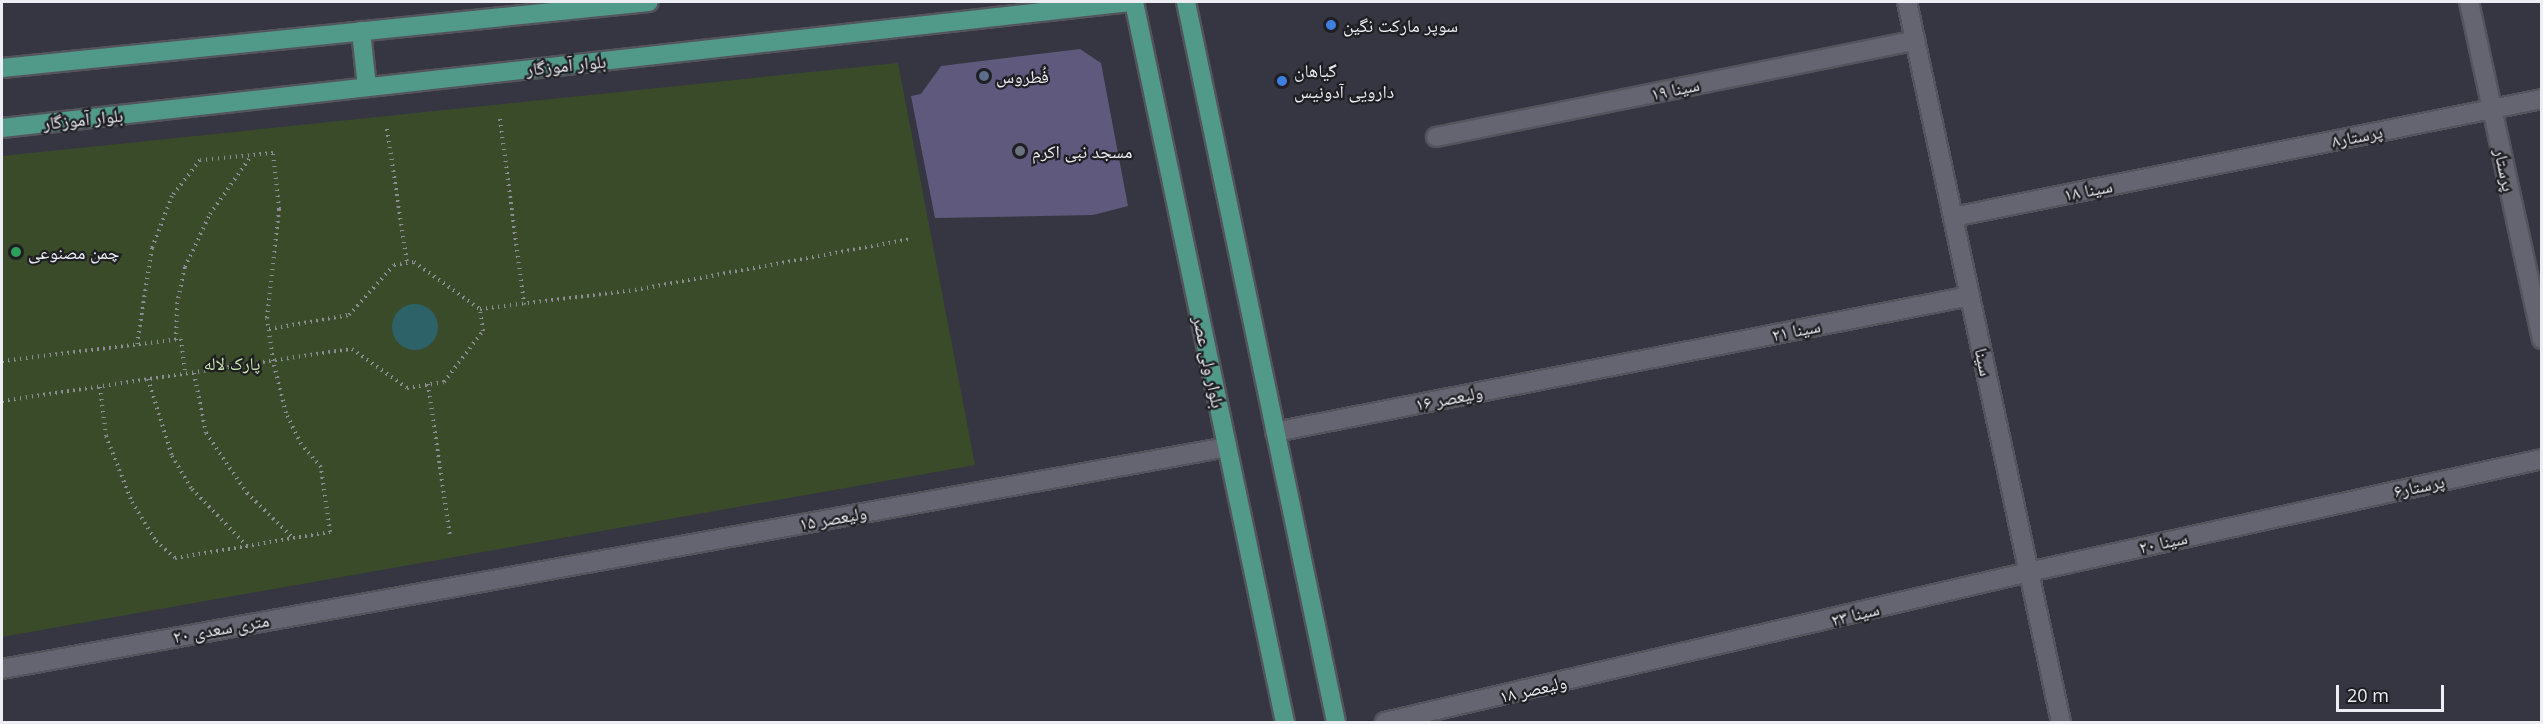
<!DOCTYPE html>
<meta charset="utf-8">
<style>
body{margin:0}
#map{position:relative;width:2543px;height:724px;overflow:hidden;background:#353641;font-family:"Open Sans","Noto Naskh Arabic",sans-serif}
div>[style]{position:absolute}
[style*='--x']{left:calc(var(--x)*1px);top:calc(var(--y)*1px);width:calc(var(--w)*1px);rotate:calc(var(--a)*1deg)}
.green>*{inset:0;background:#3a4b2a}
.water>*{inset:0;background:#2d6368}
.round{border-radius:50%}
.building>*{inset:0;background:#5e597d}
.path>*{height:4px;margin-top:-2px;transform-origin:0;background:repeating-linear-gradient(90deg,#8c8c95 0 1.5px,transparent 0 6px)}
.roads{filter:drop-shadow(2px 0 #53545c) drop-shadow(-2px 0 #53545c) drop-shadow(0 2px #53545c) drop-shadow(0 -2px #53545c)}
.minor>*{height:18px;margin:-9px;padding:0 9px;transform-origin:9px;border-radius:9px;background:#646571}
.major>*{height:18px;margin:-9px;padding:0 9px;transform-origin:9px;border-radius:9px;background:#519989}
.dots>*{width:16px;height:16px;translate:-50% -50%;box-sizing:border-box;border:3px solid #1e1e23;border-radius:50%}
span{translate:-50% -50%;white-space:nowrap;text-align:center;line-height:1.15;-webkit-text-stroke:4.5px #1e1e23;paint-order:stroke}
.poi-label{font-size:18px;color:#ededf4}
.left{translate:0 -50%;text-align:left}
.street-label{font-size:18px;color:#ededf4}
.park-label{font-size:18px;color:#caeaad}
.frame{position:absolute;inset:0;border:3px solid #ededf4;pointer-events:none}
.scale{position:absolute;left:2336px;top:685px;width:108px;height:27px;box-sizing:border-box;border:3px solid #ededf4;border-top:0;padding-left:8px;font-size:18px;line-height:21px;white-space:nowrap;color:#ededf4;-webkit-text-stroke:4px #1e1e23;paint-order:stroke}
</style>
<div id="map">
<div class="green">
<div style="clip-path:polygon(898px 63px,975px 465px,2px 637px,2px 156px)"></div>
</div>
<div class="water">
<div class="round" style="left:392px;top:304px;width:46px;height:46px"></div>
</div>
<div class="building">
<div style="clip-path:polygon(1080px 49px,1101px 63px,1128px 206px,1093px 215px,935px 218px,911px 96px,921px 94px,941px 66px)"></div>
</div>
<div class="path">
<div style="--x:500;--y:119;--w:187;--a:82.6"></div>
<div style="--x:387;--y:129;--w:135;--a:81.5"></div>
<div style="--x:269;--y:329;--w:81;--a:-9.9"></div>
<div style="--x:349;--y:315;--w:67;--a:-48"></div>
<div style="--x:394;--y:265;--w:20;--a:-9"></div>
<div style="--x:414;--y:262;--w:81;--a:35.5"></div>
<div style="--x:480;--y:309;--w:156;--a:-7"></div>
<div style="--x:635;--y:290;--w:279;--a:-10.5"></div>
<div style="--x:176;--y:340;--w:36;--a:-88"></div>
<div style="--x:177;--y:304;--w:38;--a:-78"></div>
<div style="--x:185;--y:267;--w:59;--a:-64.7"></div>
<div style="--x:210;--y:214;--w:71;--a:-54.7"></div>
<div style="--x:2;--y:361;--w:180;--a:-7"></div>
<div style="--x:181;--y:339;--w:35;--a:83"></div>
<div style="--x:194;--y:373;--w:61;--a:78.7"></div>
<div style="--x:206;--y:433;--w:73;--a:55.7"></div>
<div style="--x:247;--y:493;--w:66;--a:44.4"></div>
<div style="--x:148;--y:379;--w:81;--a:72.7"></div>
<div style="--x:172;--y:456;--w:39;--a:59"></div>
<div style="--x:192;--y:489;--w:81;--a:46"></div>
<div style="--x:428;--y:384;--w:155;--a:81.8"></div>
<div style="--x:100;--y:387;--w:49;--a:83"></div>
<div style="--x:106;--y:436;--w:71;--a:68.5"></div>
<div style="--x:132;--y:502;--w:46;--a:58.4"></div>
<div style="--x:156;--y:541;--w:25;--a:42"></div>
<div style="--x:175;--y:558;--w:157;--a:-9.5"></div>
<div style="--x:330;--y:532;--w:66;--a:-97.9"></div>
<div style="--x:321;--y:467;--w:30;--a:-131"></div>
<div style="--x:301;--y:444;--w:34;--a:-116"></div>
<div style="--x:286;--y:413;--w:54;--a:-104"></div>
<div style="--x:273;--y:361;--w:43;--a:-97.9"></div>
<div style="--x:267;--y:318;--w:110;--a:-83.7"></div>
<div style="--x:279;--y:209;--w:56;--a:-96.1"></div>
<div style="--x:273;--y:153;--w:73;--a:174.5"></div>
<div style="--x:200;--y:160;--w:46;--a:127.9"></div>
<div style="--x:172;--y:196;--w:56;--a:111"></div>
<div style="--x:152;--y:248;--w:97;--a:98.9"></div>
<div style="--x:2;--y:401;--w:354;--a:-8.5"></div>
<div style="--x:352;--y:349;--w:67;--a:35.3"></div>
<div style="--x:407;--y:388;--w:37;--a:-9"></div>
<div style="--x:444;--y:382;--w:64;--a:-52.6"></div>
<div style="--x:483;--y:331;--w:22;--a:-98"></div>
</div>
<div class="roads">
<div class="minor">
<div style="--x:1907;--y:2;--w:736;--a:77.93"></div>
<div style="--x:2469;--y:2;--w:345;--a:77.8"></div>
<div style="--x:1436;--y:137;--w:489;--a:-11.4"></div>
<div style="--x:1953;--y:217;--w:601;--a:-11.33"></div>
<div style="--x:1275;--y:432;--w:708;--a:-11.07"></div>
<div style="--x:2;--y:669;--w:1245;--a:-10.27"></div>
<div style="--x:1385;--y:722;--w:661;--a:-13.11"></div>
<div style="--x:2029;--y:572;--w:525;--a:-12.42"></div>
</div>
<div class="major">
<div style="--x:1134;--y:2;--w:736;--a:78.16"></div>
<div style="--x:1186;--y:2;--w:735;--a:78.23"></div>
<div style="--x:361;--y:31;--w:56;--a:83.9"></div>
<div style="--x:2;--y:68;--w:650;--a:-5.82"></div>
<div style="--x:2;--y:128;--w:1135;--a:-6.37"></div>
</div>
</div>
<div class="dots">
<div style="left:1331px;top:25px;background:#3f7fe0"></div>
<div style="left:984px;top:76px;background:#5c6f8a"></div>
<div style="left:1282px;top:81px;background:#3f7fe0"></div>
<div style="left:1020px;top:151px;background:#6b7280"></div>
<div style="left:16px;top:252px;background:#2e9e5b"></div>
</div>
<div class="poi-label">
<span class="left" style="left:1343px;top:25px">سوپر مارکت نگین</span>
<span class="left" style="left:1294px;top:81px">گیاهان<br>دارویی آدونیس</span>
<span class="left" style="left:996px;top:76px">فُطروس</span>
<span class="left" style="left:1032px;top:151px">مسجد نبی اکرم</span>
<span class="left" style="left:28px;top:252px">چمن مصنوعی</span>
</div>
<div class="street-label">
<span style="left:566px;top:65px;rotate:-6deg">بلوار آموزگار</span>
<span style="left:1675px;top:89px;rotate:-12deg">سینا ۱۹</span>
<span style="left:83px;top:119px;rotate:-6deg">بلوار آموزگار</span>
<span style="left:2357px;top:136px;rotate:-11deg">پرستار۸</span>
<span style="left:2505px;top:170px;rotate:78deg">پرستار</span>
<span style="left:2088px;top:190px;rotate:-11deg">سینا ۱۸</span>
<span style="left:1796px;top:330px;rotate:-11deg">سینا ۲۱</span>
<span style="left:1209px;top:362px;rotate:78deg">بلوار ولی عصر</span>
<span style="left:1984px;top:362px;rotate:78deg">سینا</span>
<span style="left:1449px;top:398px;rotate:-11deg">ولیعصر ۱۶</span>
<span style="left:2419px;top:486px;rotate:-12deg">پرستار۶</span>
<span style="left:833px;top:518px;rotate:-10deg">ولیعصر ۱۵</span>
<span style="left:2163px;top:542px;rotate:-12deg">سینا ۲۰</span>
<span style="left:1855px;top:614px;rotate:-14deg">سینا ۲۳</span>
<span style="left:221px;top:628px;rotate:-10deg">۲۰ متری سعدی</span>
<span style="left:1533px;top:689px;rotate:-13deg">ولیعصر ۱۸</span>
</div>
<div class="park-label">
<span style="left:232px;top:363px">پارک لاله</span>
</div>
<div class="frame"></div>
<div class="scale">20 m</div>
</div>
